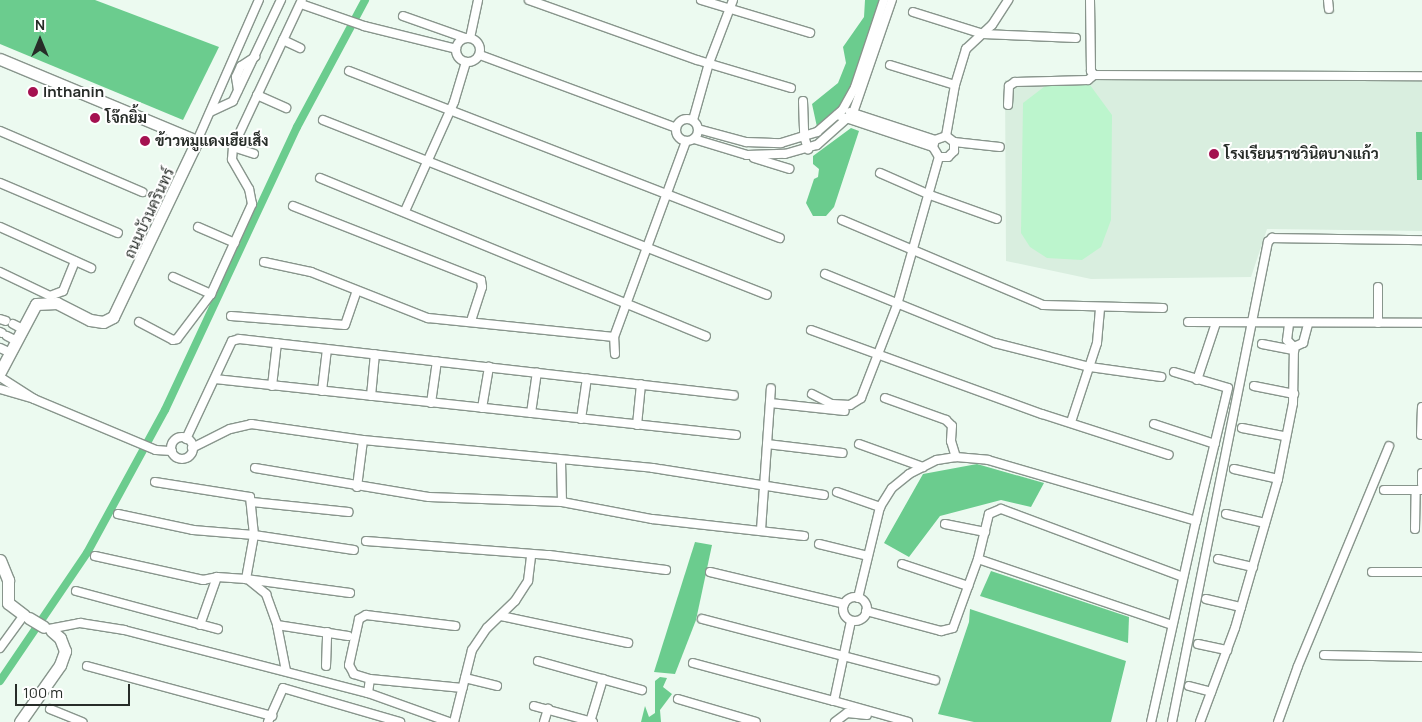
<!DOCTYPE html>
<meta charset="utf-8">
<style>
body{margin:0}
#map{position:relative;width:1422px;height:722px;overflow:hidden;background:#ecfaf0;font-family:Manrope,Sarabun,sans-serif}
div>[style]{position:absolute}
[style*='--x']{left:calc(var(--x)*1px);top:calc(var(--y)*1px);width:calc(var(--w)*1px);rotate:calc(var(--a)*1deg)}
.built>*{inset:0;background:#d9eedf}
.green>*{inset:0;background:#bcf5cd}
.water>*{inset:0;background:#6bcc8e}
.canal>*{height:8px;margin:-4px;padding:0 4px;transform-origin:4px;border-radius:4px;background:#6bcc8e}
.roads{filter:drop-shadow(1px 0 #88958c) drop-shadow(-1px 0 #88958c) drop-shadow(0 1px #88958c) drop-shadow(0 -1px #88958c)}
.street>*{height:8px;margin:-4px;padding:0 4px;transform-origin:4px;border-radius:4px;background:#fff}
.street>.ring{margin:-4px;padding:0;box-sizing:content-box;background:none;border:8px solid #fff;border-radius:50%}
.secondary>*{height:11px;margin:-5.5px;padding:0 5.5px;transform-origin:5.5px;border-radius:5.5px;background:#fff}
.dots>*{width:14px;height:14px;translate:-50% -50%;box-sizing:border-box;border:2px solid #fff;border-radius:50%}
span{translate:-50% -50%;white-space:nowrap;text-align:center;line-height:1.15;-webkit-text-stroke:4px #fff;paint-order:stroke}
.poi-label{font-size:15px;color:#272c28;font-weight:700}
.left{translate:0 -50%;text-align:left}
.street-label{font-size:15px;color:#272c28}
.north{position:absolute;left:15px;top:15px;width:50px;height:50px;-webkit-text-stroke:4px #fff;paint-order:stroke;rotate:0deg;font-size:14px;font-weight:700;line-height:20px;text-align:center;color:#272c28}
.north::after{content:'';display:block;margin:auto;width:18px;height:22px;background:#272c28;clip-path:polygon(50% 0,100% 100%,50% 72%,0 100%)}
.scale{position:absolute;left:15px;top:684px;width:115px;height:22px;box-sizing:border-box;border:2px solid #272c28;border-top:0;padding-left:6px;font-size:15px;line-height:18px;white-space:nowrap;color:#272c28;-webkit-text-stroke:4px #fff;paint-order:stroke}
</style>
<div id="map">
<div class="built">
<div style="clip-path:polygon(1422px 79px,1422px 231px,1267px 229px,1251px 277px,1091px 279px,1006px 261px,1005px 80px)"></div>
</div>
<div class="green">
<div style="clip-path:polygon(1053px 80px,1090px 85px,1112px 115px,1111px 220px,1101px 247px,1082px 260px,1047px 258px,1030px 247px,1021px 233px,1023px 103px)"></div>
</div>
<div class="water">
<div style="clip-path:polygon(0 0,95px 0,219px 47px,183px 120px,0 44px)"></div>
<div style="clip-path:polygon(865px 0,884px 0,853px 89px,830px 120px,817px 127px,812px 104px,838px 83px,846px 63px,843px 47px,864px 17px)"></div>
<div style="clip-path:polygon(851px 128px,859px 131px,834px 207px,826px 216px,813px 216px,806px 203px,814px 179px,818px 177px,819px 169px,813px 164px,813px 156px)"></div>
<div style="clip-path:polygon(1416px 132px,1422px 132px,1422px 180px,1417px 180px)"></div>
<div style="clip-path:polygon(977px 464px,1044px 483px,1031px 507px,1001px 500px,940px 516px,909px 557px,884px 543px,923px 474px)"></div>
<div style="clip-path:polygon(695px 542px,712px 545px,696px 620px,675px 674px,654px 672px)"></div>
<div style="clip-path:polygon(991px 571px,1129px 617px,1128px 643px,980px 596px)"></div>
<div style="clip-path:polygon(970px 609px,1126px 661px,1111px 722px,974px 722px,938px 714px,969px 622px)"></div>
<div style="clip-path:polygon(660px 677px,667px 678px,663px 687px,672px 694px,660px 710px,661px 722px,641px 722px,645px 706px,649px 717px,655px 713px,655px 681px)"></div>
</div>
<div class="canal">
<div style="--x:0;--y:681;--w:155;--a:-55.8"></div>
<div style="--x:87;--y:553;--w:163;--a:-61.4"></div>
<div style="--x:165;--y:410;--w:312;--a:-65"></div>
<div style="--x:297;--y:127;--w:144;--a:-61.8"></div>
</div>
<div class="roads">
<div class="street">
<div style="--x:529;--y:0;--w:178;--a:19.7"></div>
<div style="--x:697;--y:60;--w:98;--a:16.6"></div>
<div style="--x:701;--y:0;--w:114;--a:16.8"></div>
<div style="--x:1090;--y:0;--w:71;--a:89.2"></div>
<div style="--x:1091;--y:71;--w:5;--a:53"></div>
<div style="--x:1094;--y:75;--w:328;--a:0.2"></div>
<div style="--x:1328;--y:0;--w:9;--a:84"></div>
<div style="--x:301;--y:4;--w:67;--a:19.2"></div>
<div style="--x:364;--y:26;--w:95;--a:14"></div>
<div style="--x:913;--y:12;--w:73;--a:17.4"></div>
<div style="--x:983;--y:34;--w:93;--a:2.5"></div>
<div style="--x:403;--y:16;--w:66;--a:19.5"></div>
<div class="ring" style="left:456px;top:38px;width:16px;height:16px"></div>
<div style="--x:470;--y:38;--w:39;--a:-78"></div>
<div style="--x:283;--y:40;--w:19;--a:25"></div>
<div style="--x:480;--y:55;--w:209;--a:20.4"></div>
<div style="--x:890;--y:65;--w:68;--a:17.1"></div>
<div style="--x:349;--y:71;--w:462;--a:21.2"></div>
<div style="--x:238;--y:90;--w:13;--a:-99"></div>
<div style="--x:236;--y:77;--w:12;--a:-66"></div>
<div style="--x:241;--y:66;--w:17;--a:-33"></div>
<div style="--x:257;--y:95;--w:32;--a:24"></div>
<div style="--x:803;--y:101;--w:35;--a:88"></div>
<div style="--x:804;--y:136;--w:14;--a:73"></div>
<div style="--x:1008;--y:105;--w:19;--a:-87"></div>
<div style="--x:1009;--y:86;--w:7;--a:-34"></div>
<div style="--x:1015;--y:82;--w:73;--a:-1.6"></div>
<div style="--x:1088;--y:80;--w:8;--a:-40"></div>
<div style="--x:212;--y:111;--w:23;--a:-25"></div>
<div style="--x:233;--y:101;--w:112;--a:-64.6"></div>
<div style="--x:850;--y:112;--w:89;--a:18.2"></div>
<div style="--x:837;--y:115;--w:101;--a:18.4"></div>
<div class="ring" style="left:676px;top:119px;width:14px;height:14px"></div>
<div style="--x:323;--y:120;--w:477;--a:21.5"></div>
<div style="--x:693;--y:120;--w:59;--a:-74.3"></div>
<div style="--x:709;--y:63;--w:67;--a:-69.1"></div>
<div style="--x:698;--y:129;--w:50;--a:15.2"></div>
<div style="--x:746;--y:142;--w:35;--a:2"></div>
<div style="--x:781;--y:143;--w:38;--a:-17"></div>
<div style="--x:817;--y:132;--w:35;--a:-41"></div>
<div style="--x:843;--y:109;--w:25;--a:-61"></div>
<div style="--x:855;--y:87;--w:92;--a:-71.6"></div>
<div style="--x:0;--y:131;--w:155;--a:23.2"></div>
<div style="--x:946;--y:136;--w:52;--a:-80"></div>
<div style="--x:955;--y:85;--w:38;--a:-73"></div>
<div style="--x:966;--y:49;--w:35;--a:-43"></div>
<div style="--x:992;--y:25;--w:30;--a:-57"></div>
<div style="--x:946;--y:136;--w:10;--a:37"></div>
<div style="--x:954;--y:142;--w:9;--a:90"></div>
<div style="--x:954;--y:151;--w:8;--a:135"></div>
<div style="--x:948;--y:157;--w:9;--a:180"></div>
<div style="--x:939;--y:157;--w:12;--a:-121"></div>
<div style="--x:933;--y:147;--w:7;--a:-74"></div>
<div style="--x:935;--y:140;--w:12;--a:-20"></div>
<div style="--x:694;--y:139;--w:55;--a:16.8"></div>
<div style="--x:747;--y:155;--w:38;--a:-2"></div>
<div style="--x:785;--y:154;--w:33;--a:-16"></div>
<div style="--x:817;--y:145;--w:48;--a:-41.6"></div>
<div style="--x:853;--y:113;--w:120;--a:-71"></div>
<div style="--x:197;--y:141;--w:154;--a:-66.3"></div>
<div style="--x:954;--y:142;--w:46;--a:6.2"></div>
<div style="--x:233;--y:147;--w:22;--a:18"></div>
<div style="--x:754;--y:158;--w:37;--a:17"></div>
<div style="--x:880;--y:173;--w:55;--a:23.7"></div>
<div style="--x:930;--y:195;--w:71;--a:19.7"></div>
<div style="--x:320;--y:178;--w:417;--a:22.3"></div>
<div style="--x:0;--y:183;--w:128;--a:23"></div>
<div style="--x:293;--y:206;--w:202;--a:21.5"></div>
<div style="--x:481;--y:280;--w:7;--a:82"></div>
<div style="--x:482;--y:287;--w:36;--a:108"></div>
<div style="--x:405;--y:211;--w:120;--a:-65.8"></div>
<div style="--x:454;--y:102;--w:42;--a:-73.3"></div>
<div style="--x:842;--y:220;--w:218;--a:22.9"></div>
<div style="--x:1043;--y:305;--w:120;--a:1.4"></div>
<div style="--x:0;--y:227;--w:100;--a:24.3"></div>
<div style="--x:198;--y:227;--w:40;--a:23.4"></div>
<div style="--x:264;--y:262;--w:48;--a:12"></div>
<div style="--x:311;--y:272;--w:126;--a:21.5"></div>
<div style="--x:428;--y:318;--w:187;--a:5.8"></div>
<div style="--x:0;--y:272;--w:55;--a:25.6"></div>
<div style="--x:50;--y:296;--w:14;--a:-21"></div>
<div style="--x:63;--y:291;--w:32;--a:-68"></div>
<div style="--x:825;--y:274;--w:183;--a:22.1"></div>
<div style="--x:995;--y:343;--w:98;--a:14.2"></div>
<div style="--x:1090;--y:367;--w:72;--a:8"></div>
<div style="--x:173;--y:277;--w:42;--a:24.1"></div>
<div style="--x:1378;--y:287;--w:36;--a:90"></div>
<div style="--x:231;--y:316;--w:114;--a:4.5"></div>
<div style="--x:345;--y:325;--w:36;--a:-71"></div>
<div style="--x:0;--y:319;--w:6;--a:18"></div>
<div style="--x:139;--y:322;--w:38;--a:28"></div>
<div style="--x:173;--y:340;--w:4;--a:-14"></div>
<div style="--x:177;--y:339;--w:56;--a:-52.9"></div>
<div style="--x:211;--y:294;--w:99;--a:-65.5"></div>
<div style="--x:252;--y:204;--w:15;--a:-101"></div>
<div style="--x:249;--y:189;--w:34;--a:-120"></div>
<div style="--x:232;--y:159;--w:12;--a:-85"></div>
<div style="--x:233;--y:147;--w:162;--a:-64.9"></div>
<div style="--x:1188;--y:322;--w:234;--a:0.2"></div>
<div style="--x:13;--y:324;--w:9;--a:27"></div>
<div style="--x:1289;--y:324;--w:16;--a:97"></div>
<div style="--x:1287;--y:340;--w:10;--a:45"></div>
<div style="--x:1294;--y:347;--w:10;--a:-24"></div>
<div style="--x:1303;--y:343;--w:20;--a:-75"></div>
<div style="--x:811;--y:330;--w:246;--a:20"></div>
<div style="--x:1042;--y:414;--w:133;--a:17.9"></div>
<div style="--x:0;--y:332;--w:2;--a:27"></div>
<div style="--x:7;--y:336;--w:9;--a:27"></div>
<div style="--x:1262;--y:344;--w:33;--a:11"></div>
<div style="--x:0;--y:348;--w:10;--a:24"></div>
<div style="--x:615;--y:354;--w:17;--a:-93"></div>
<div style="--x:614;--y:337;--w:209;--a:-69.8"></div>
<div style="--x:1174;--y:372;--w:56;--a:16.5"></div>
<div style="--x:1228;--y:388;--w:137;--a:103.5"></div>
<div style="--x:0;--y:377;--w:40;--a:32.9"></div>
<div style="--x:215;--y:379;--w:524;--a:6.13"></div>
<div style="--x:1197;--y:380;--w:60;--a:-71.6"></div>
<div style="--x:272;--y:386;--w:43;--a:-83.4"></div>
<div style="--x:1254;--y:386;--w:41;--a:11.3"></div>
<div style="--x:0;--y:389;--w:35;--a:16"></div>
<div style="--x:34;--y:399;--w:132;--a:22.7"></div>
<div style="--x:156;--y:450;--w:16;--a:4"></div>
<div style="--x:322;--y:391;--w:42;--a:-83.2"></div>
<div style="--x:812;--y:394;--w:22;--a:27"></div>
<div style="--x:832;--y:404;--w:18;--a:3"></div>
<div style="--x:850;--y:405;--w:13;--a:-32"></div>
<div style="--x:861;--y:398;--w:100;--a:-68.8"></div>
<div style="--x:897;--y:305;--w:154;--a:-74.2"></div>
<div style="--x:371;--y:396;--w:42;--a:-84.6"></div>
<div style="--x:885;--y:398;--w:65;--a:19.8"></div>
<div style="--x:946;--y:420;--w:8;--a:45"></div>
<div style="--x:952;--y:426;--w:15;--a:94"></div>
<div style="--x:951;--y:441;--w:17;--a:73"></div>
<div style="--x:431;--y:403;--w:42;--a:-81.9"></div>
<div style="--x:770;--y:403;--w:75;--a:6.1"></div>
<div style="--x:482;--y:408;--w:42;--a:-80.3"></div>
<div style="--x:531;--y:413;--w:41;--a:-81.7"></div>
<div style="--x:581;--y:419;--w:41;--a:-81.7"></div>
<div style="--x:1071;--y:422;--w:83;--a:-71.8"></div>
<div style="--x:1097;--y:343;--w:36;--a:-85"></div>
<div style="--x:1154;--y:424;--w:64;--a:18.2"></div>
<div style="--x:637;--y:425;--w:41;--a:-84.4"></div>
<div style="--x:1242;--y:428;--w:43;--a:10.8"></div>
<div style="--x:1421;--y:435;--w:28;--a:-88"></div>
<div class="ring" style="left:171px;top:437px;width:14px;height:14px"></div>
<div style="--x:186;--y:439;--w:108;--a:-64.9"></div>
<div style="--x:232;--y:341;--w:7;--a:-16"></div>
<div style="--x:239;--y:339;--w:498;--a:6.5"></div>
<div style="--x:767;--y:444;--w:76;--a:6.8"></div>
<div style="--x:859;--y:444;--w:68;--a:19.8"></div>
<div style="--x:192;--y:448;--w:42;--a:-26.6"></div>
<div style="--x:230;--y:429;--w:22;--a:-13"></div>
<div style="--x:251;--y:424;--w:113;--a:8.1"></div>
<div style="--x:363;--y:440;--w:291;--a:5.5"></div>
<div style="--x:653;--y:468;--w:173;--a:9"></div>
<div style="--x:561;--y:461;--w:41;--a:88.6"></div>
<div style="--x:255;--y:468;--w:176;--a:9.5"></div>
<div style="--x:429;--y:497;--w:133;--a:2.2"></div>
<div style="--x:562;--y:502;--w:92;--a:10.7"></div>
<div style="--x:652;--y:519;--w:153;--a:6.4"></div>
<div style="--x:1234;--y:469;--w:45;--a:12.8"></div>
<div style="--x:1422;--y:473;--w:11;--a:90"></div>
<div style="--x:155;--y:482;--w:96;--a:9"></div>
<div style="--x:250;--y:497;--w:38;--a:84"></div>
<div style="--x:254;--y:535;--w:45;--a:100.3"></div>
<div style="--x:357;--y:487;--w:47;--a:-82.7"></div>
<div style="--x:1384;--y:490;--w:38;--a:0"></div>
<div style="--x:837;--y:492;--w:46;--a:19.2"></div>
<div style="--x:252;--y:502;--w:97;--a:5.9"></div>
<div style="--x:118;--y:514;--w:77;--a:12"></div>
<div style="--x:193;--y:530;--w:61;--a:4.7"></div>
<div style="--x:254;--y:535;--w:101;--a:8.5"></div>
<div style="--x:1226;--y:514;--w:40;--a:13"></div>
<div style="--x:945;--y:524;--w:41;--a:11.3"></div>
<div style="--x:1415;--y:529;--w:39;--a:-89"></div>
<div style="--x:761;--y:530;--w:142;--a:-86"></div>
<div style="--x:366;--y:541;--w:184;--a:4.4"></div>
<div style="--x:549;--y:555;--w:118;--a:7.3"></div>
<div style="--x:819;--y:544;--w:50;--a:13.8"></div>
<div style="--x:95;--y:556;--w:111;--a:12.5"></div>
<div style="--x:203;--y:580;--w:14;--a:-12"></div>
<div style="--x:217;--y:577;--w:29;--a:4"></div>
<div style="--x:246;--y:579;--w:105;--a:7.7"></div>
<div style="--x:978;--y:559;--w:205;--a:18.8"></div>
<div style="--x:1218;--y:559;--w:36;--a:13"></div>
<div style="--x:902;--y:564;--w:70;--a:18.4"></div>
<div style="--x:710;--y:572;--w:138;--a:13.4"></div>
<div style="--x:1372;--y:572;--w:50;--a:0"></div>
<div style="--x:250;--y:581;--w:21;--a:39"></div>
<div style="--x:266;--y:594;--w:33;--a:70"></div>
<div style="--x:277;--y:625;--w:47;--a:78.9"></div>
<div style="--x:76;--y:591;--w:147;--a:15"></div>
<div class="ring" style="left:843px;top:597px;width:16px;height:16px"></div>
<div style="--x:858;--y:598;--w:94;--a:-76.4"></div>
<div style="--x:880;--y:507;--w:22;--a:-58"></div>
<div style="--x:892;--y:488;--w:22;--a:-39"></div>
<div style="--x:909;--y:474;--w:31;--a:-27"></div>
<div style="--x:937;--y:460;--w:19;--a:-9"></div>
<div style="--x:956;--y:457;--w:32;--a:5"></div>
<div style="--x:988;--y:460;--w:217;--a:16.3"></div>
<div style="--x:1196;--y:521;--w:206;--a:102.6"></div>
<div style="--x:1206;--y:599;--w:36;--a:13"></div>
<div style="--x:866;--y:611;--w:78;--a:14.9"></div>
<div style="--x:941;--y:631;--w:12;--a:-14"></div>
<div style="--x:953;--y:628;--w:73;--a:-70.1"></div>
<div style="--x:978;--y:559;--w:46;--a:-76.3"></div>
<div style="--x:989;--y:514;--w:13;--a:-23"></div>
<div style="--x:1001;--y:509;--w:194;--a:20.5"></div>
<div style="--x:501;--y:616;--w:130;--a:12"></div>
<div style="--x:702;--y:619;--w:241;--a:14.7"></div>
<div style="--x:200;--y:625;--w:51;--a:-70.5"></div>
<div style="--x:277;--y:625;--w:72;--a:8.8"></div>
<div style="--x:49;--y:629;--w:32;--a:-11"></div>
<div style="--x:80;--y:623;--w:45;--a:9"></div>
<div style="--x:124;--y:630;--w:252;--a:14.5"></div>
<div style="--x:368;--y:693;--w:86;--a:19.7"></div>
<div style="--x:1198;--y:644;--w:30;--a:12"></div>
<div style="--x:0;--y:648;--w:41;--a:-54"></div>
<div style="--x:24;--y:615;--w:4;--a:34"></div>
<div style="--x:1324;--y:655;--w:98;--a:1.2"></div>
<div style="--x:538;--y:661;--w:108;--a:15.6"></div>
<div style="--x:693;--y:663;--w:146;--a:15.1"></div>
<div style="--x:834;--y:701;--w:82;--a:-78"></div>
<div style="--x:87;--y:666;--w:192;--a:15.1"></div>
<div style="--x:326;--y:666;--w:34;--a:-88"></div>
<div style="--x:465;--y:678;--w:33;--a:14"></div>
<div style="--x:370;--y:679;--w:93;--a:5.5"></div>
<div style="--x:1189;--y:686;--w:23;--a:15"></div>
<div style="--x:368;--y:693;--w:14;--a:-82"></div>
<div style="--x:370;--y:679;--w:17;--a:-163"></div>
<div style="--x:354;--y:674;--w:10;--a:-119"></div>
<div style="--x:349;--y:665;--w:47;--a:-77.7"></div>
<div style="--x:359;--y:619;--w:8;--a:-30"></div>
<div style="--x:366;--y:615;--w:90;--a:7"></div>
<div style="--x:678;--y:699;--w:81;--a:16.4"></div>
<div style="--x:834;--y:701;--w:77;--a:15.8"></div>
<div style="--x:534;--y:706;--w:61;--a:15.2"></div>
<div style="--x:50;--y:709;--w:35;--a:22"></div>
<div style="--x:268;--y:722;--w:37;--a:-66"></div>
<div style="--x:283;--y:688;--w:122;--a:16.2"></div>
<div style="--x:454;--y:722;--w:74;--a:-76"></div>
<div style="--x:472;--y:650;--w:27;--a:-56"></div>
<div style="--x:487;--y:628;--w:39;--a:-44"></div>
<div style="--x:515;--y:601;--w:24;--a:-57"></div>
<div style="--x:528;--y:581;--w:25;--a:-83"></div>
<div style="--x:544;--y:722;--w:14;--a:-73"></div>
<div style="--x:590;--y:722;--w:45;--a:-73.2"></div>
<div style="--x:835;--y:722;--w:15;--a:-37"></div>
<div style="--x:847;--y:713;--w:20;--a:6"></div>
<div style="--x:1172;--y:722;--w:490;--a:-78.7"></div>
<div style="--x:1268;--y:242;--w:6;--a:-45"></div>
<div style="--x:1272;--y:238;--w:150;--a:0.8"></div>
<div style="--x:1200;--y:722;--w:100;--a:-69.6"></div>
<div style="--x:1235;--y:628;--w:155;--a:-73.9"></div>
<div style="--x:1278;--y:479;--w:77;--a:-78.8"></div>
<div style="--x:1293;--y:403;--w:56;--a:-89"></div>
<div style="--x:1278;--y:722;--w:59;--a:-70.3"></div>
<div style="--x:1298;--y:666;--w:238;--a:-67.5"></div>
</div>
<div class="secondary">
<div style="--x:0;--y:59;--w:213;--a:22.6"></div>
<div style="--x:197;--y:141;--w:195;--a:115.5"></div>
<div style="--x:113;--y:317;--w:11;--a:153"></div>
<div style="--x:103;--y:322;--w:13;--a:-171"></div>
<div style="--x:90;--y:320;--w:37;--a:-153"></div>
<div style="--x:57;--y:303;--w:21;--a:177"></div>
<div style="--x:36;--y:304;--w:77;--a:117.9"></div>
<div style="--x:0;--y:560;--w:22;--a:68"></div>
<div style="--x:8;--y:580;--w:23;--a:90"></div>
<div style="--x:8;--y:603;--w:20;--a:37"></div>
<div style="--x:29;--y:618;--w:17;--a:31"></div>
<div style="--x:20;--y:722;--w:70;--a:-54.9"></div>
<div style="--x:60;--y:665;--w:15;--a:-70"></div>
<div style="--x:65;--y:651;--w:14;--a:-111"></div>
<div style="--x:60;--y:638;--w:11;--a:-139"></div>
</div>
</div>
<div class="dots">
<div style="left:33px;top:92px;background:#a41150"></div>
<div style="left:95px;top:118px;background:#a41150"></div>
<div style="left:145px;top:141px;background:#a41150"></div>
<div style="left:1214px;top:154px;background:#a41150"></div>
</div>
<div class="poi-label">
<span class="left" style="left:43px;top:92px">Inthanin</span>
<span class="left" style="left:105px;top:118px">โจ๊กยิ้ม</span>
<span class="left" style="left:155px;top:141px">ข้าวหมูแดงเฮียเส็ง</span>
<span class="left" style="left:1224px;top:154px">โรงเรียนราชวินิตบางแก้ว</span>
</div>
<div class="street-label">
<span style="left:149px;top:213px;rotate:-65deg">ถนนบัวนครินทร์</span>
</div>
<div class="north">N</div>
<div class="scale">100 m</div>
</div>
